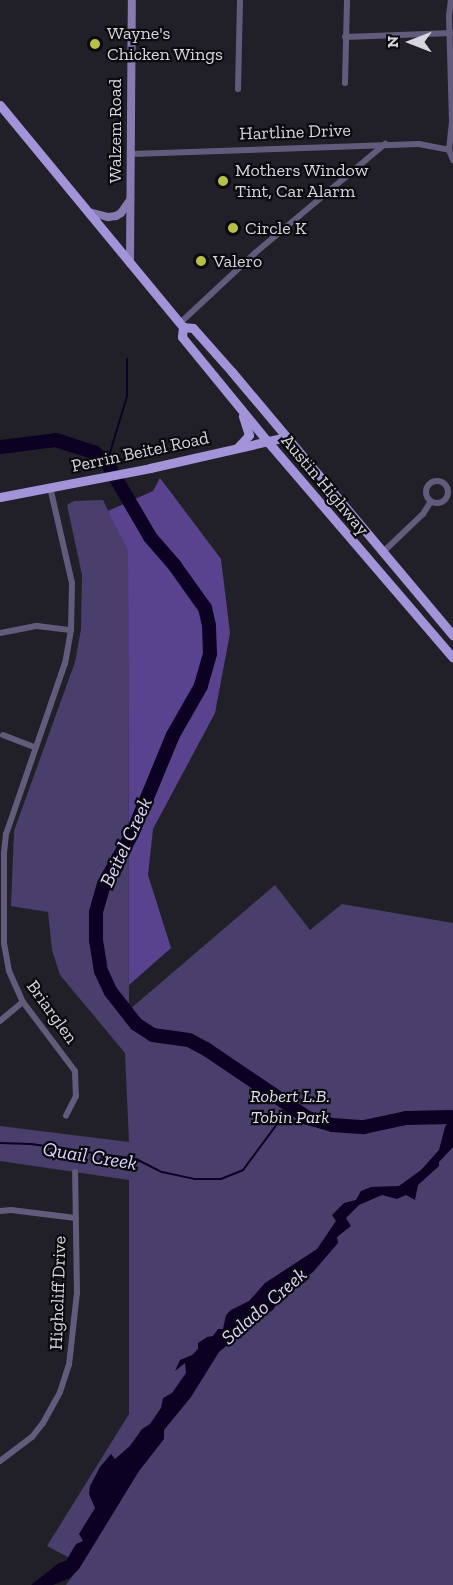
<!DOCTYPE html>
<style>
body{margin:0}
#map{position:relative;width:453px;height:1585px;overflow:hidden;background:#212029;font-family:"Zilla Slab",serif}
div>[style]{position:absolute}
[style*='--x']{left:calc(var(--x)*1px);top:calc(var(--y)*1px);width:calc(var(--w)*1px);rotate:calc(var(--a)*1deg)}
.green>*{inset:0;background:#4a3e6d}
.forest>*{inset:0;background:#59438e}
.water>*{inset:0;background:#0c0122}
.stream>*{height:2px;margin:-1px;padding:0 1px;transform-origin:1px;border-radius:1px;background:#0c0122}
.river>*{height:14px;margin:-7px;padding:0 7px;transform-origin:7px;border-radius:7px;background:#0c0122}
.street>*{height:6px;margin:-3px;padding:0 3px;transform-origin:3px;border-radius:3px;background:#625b7c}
.street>.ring{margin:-3px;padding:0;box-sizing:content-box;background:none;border:6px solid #625b7c;border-radius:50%}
.secondary>*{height:8px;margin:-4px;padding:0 4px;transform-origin:4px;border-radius:4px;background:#877bb1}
.primary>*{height:9px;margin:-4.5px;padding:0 4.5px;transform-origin:4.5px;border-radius:4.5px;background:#a393d9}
.dots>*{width:16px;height:16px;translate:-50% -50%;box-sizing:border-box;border:3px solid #0b0a0e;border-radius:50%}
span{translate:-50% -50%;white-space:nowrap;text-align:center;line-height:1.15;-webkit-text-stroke:4.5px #0b0a0e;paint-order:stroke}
.poi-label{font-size:18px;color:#d7d6dc}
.left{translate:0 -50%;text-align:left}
.street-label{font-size:18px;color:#d7d6dc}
.park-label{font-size:18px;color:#dfdbf1;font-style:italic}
.water-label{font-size:20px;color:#dcd3ff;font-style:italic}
.north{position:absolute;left:381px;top:12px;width:60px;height:60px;-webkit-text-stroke:4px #0b0a0e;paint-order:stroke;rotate:270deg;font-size:16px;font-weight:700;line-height:24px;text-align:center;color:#d7d6dc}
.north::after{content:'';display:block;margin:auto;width:21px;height:27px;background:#d7d6dc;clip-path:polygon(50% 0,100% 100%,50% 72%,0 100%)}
</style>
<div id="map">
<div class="green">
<div style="clip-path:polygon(103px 500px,128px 551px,129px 1010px,275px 885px,310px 930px,342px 904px,453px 923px,453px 1585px,66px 1585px,81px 1564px,47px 1546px,129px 1414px,129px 1180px,0 1161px,0 1126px,129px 1142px,125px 1053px,60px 975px,52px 950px,48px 912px,11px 906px,14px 831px,75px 662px,81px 629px,82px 575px,67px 505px,74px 501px)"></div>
</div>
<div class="forest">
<div style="clip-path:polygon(160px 478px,221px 559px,230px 633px,215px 713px,153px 829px,148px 875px,171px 948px,129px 985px,128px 551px,108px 511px,153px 491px)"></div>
</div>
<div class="water">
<div style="clip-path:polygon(453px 1112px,453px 1147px,439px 1162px,439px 1166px,418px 1185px,415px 1200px,406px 1195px,397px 1199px,382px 1195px,359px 1205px,346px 1218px,351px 1226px,337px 1237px,338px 1243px,313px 1272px,280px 1298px,273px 1310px,257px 1320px,219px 1352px,191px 1397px,164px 1430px,164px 1439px,139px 1471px,79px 1569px,70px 1578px,53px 1585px,31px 1585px,59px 1563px,66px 1561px,76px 1544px,83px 1541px,79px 1534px,95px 1508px,89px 1494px,90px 1486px,100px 1467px,111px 1454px,115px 1459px,130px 1446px,142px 1429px,150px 1424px,161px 1408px,163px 1398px,172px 1393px,186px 1373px,185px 1363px,175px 1371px,180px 1360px,192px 1355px,198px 1349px,198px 1343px,207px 1337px,213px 1336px,218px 1329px,223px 1329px,226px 1315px,231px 1310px,249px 1301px,265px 1283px,317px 1249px,336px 1221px,332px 1215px,344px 1203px,356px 1200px,361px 1191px,371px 1187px,399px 1186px,421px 1170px,439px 1150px,445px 1127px)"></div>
</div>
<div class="stream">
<div style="--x:107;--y:463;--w:70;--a:-73.4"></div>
<div style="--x:127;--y:396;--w:37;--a:-90"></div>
<div style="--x:0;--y:1143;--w:31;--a:2"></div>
<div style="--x:31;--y:1144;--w:106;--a:8.1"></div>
<div style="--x:136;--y:1159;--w:29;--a:27"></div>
<div style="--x:162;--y:1172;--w:33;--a:12"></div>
<div style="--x:194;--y:1179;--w:27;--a:0"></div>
<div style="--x:221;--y:1179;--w:24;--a:-22"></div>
<div style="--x:243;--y:1170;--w:77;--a:-53.4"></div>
</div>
<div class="river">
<div style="--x:0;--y:447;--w:56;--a:-7.1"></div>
<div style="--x:56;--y:440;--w:40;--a:18"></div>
<div style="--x:94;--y:452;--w:17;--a:40"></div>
<div style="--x:107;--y:463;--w:86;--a:59.8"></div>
<div style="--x:150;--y:537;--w:38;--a:49"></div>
<div style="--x:175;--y:566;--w:52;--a:54.5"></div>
<div style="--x:205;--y:608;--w:18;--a:77"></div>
<div style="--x:209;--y:626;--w:28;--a:88"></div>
<div style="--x:210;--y:654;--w:33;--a:106"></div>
<div style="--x:201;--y:686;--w:56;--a:119.7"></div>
<div style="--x:173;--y:735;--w:107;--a:112.5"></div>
<div style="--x:132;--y:834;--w:57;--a:119.2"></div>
<div style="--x:104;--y:884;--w:29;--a:106"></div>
<div style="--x:96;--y:912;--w:28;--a:90"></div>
<div style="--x:96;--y:940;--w:31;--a:81"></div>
<div style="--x:101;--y:971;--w:23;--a:65"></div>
<div style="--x:111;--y:992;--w:41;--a:52"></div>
<div style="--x:136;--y:1024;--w:20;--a:33"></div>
<div style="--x:153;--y:1035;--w:36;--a:8"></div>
<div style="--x:189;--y:1040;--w:19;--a:28"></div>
<div style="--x:206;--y:1049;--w:123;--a:34.1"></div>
<div style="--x:308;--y:1118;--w:25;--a:16"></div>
<div style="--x:332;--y:1125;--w:32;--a:4"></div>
<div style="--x:364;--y:1127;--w:43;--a:-12.1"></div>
<div style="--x:406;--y:1118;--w:45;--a:-1.3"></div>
</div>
<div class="street">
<div style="--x:345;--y:37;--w:107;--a:-2.1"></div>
<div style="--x:345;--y:83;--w:83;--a:-88.6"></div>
<div style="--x:238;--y:89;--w:89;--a:-88.7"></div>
<div style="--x:449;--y:150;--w:27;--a:-84"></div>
<div style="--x:452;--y:123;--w:107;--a:-91.6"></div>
<div style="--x:449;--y:16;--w:16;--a:-83"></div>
<div style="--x:132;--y:154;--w:287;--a:-2"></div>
<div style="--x:419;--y:144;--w:31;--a:11"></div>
<div style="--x:449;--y:150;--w:11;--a:68"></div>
<div style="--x:180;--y:323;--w:103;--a:-43"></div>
<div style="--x:255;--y:253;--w:170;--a:-40"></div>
<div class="ring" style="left:426px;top:481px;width:16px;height:16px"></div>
<div style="--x:50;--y:487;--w:98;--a:77.1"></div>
<div style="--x:72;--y:583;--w:47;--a:91.2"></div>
<div style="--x:71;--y:630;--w:34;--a:100"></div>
<div style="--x:65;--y:663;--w:181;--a:109"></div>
<div style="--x:6;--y:834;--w:18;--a:96"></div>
<div style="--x:4;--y:852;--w:91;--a:90"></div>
<div style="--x:4;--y:943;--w:28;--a:80"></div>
<div style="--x:9;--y:971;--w:34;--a:66"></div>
<div style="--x:23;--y:1002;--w:86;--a:53"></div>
<div style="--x:75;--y:1071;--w:25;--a:88"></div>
<div style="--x:76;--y:1096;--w:22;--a:117"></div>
<div style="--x:382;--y:553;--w:57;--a:-43.6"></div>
<div style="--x:423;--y:514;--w:15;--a:-58"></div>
<div style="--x:0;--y:633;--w:38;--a:-11"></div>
<div style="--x:37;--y:626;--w:34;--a:7"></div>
<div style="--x:3;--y:735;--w:34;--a:21"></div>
<div style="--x:0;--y:1021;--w:30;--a:-40"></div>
<div style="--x:0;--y:1211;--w:11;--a:-5"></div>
<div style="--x:11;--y:1210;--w:65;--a:7"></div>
<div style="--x:0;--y:1461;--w:40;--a:-37"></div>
<div style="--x:32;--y:1437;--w:18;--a:-52"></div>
<div style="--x:43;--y:1423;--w:35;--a:-61"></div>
<div style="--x:60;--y:1392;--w:28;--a:-72"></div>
<div style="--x:69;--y:1365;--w:72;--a:-83.7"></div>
<div style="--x:77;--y:1293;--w:121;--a:-90.9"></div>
</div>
<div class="secondary">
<div style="--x:89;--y:212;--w:20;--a:15"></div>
<div style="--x:108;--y:217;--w:8;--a:-7"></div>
<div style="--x:116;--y:216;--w:6;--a:-31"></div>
<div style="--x:121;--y:213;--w:16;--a:-55"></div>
<div style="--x:130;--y:263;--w:263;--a:-89.6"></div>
</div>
<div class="primary">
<div style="--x:0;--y:105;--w:288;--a:50.5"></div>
<div style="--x:183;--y:327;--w:10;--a:96"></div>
<div style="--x:182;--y:337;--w:136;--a:50.7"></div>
<div style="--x:268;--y:442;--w:284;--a:49.4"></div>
<div style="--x:183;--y:327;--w:10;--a:6"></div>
<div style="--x:193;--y:328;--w:59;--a:48.4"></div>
<div style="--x:232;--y:372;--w:344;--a:50"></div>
<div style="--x:238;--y:447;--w:16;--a:-47"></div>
<div style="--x:249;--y:435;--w:20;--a:-108"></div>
<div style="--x:0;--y:497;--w:153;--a:-10.9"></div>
<div style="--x:150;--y:468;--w:139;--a:-12.8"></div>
</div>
<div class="dots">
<div style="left:95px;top:44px;background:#b6c148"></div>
<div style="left:223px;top:181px;background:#b6c148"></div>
<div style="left:233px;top:228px;background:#b6c148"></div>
<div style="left:201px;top:261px;background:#b6c148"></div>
</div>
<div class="poi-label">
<span class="left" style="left:107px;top:44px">Wayne's<br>Chicken Wings</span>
<span class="left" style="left:235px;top:181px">Mothers Window<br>Tint, Car Alarm</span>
<span class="left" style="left:245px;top:228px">Circle K</span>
<span class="left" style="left:213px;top:261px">Valero</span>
</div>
<div class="street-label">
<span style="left:115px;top:131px;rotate:-90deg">Walzem Road</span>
<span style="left:295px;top:132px;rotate:-2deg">Hartline Drive</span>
<span style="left:140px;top:452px;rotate:-12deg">Perrin Beitel Road</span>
<span style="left:325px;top:485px;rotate:50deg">Austin Highway</span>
<span style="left:52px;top:1012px;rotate:54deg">Briarglen</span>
<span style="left:58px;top:1293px;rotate:-88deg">Highcliff Drive</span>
</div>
<div class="park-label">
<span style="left:290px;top:1107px">Robert L.B.<br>Tobin Park</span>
</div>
<div class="water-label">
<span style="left:126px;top:842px;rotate:-65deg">Beitel Creek</span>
<span style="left:90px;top:1156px;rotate:9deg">Quail Creek</span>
<span style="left:264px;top:1306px;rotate:-41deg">Salado Creek</span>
</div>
<div class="north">N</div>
</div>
